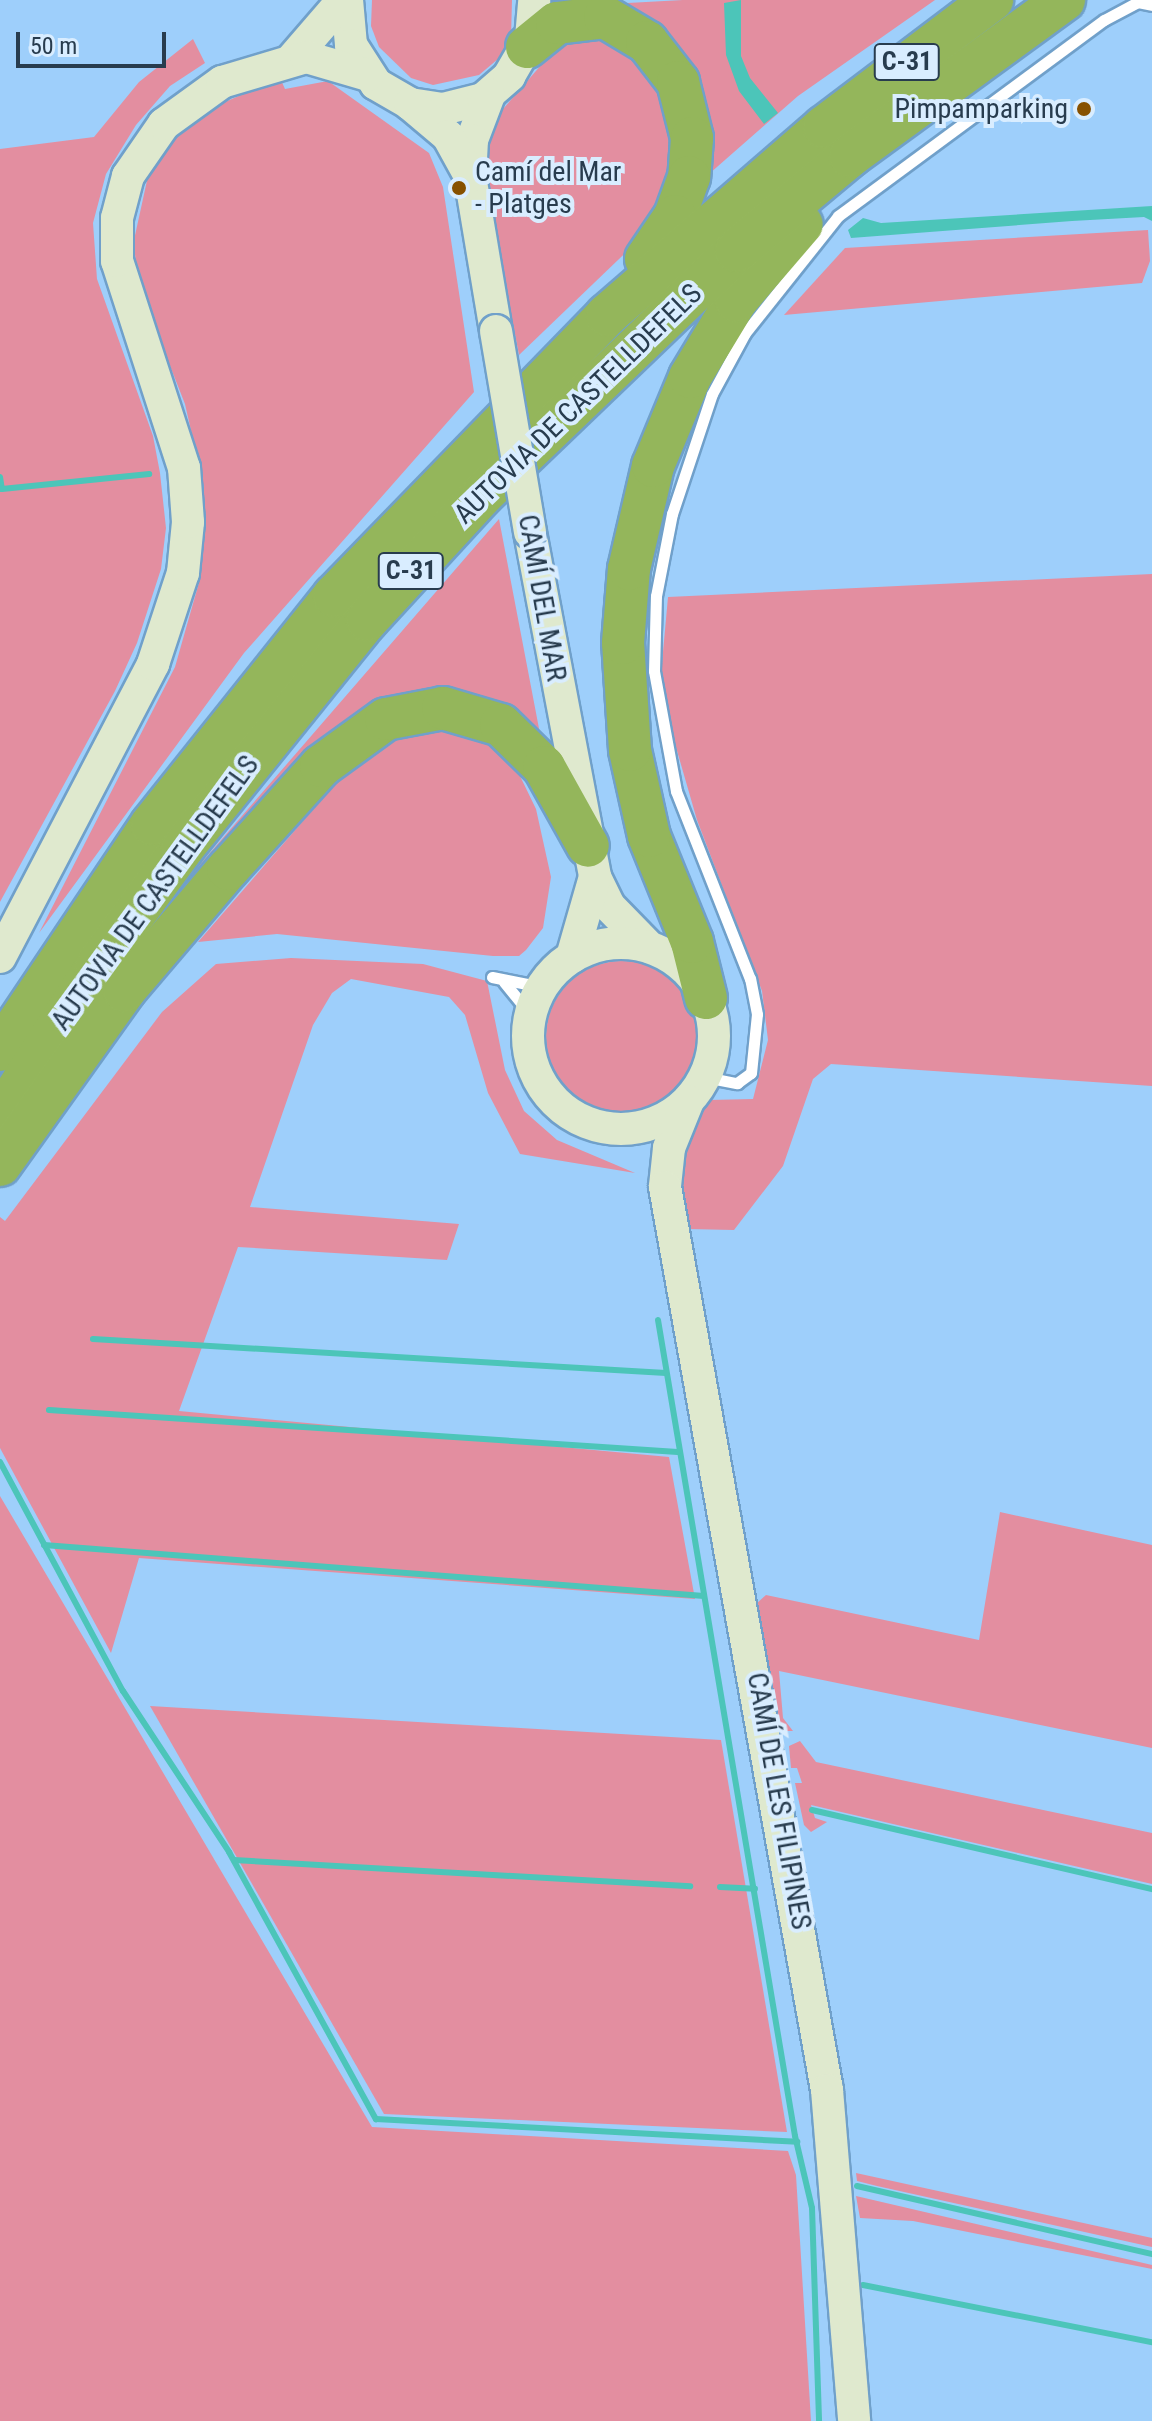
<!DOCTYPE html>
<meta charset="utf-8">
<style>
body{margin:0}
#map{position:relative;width:1152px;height:2421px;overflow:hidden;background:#9ecffb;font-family:"Roboto Condensed",sans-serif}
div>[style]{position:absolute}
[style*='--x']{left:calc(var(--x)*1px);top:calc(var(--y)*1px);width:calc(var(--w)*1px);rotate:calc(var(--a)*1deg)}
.green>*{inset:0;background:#e38ea0}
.round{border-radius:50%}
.water>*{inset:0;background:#4cc5b9}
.stream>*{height:6px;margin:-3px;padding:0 3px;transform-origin:3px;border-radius:3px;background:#4cc5b9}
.roads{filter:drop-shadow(2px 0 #70a0ca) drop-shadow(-2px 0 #70a0ca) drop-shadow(0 2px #70a0ca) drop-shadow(0 -2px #70a0ca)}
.lane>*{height:11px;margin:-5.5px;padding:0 5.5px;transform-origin:5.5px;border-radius:5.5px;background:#fff}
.secondary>*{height:32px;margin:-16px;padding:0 16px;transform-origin:16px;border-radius:16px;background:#dfe9ce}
.secondary>.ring{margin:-16px;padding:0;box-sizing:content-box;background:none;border:32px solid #dfe9ce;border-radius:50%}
.highway>*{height:42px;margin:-21px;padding:0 21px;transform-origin:21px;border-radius:21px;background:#94b65b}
.bridges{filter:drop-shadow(2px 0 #70a0ca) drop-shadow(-2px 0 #70a0ca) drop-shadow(0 2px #70a0ca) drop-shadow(0 -2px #70a0ca)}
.secondary-bridge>*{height:32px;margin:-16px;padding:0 16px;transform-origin:16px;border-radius:16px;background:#dfe9ce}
.dots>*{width:22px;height:22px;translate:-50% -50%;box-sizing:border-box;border:4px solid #d9edff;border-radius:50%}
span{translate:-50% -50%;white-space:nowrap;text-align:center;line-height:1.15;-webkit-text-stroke:8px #d9edff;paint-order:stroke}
.shield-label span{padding:2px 6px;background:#d9edff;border:2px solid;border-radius:6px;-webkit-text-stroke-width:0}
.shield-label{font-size:26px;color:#283c4e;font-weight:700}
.poi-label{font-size:28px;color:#283c4e}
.right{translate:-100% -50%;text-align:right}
.left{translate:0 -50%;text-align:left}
.street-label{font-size:28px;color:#283c4e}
.scale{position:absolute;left:16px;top:32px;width:150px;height:36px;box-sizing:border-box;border:4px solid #283c4e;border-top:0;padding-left:10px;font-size:24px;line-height:28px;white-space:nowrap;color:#283c4e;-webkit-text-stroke:6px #d9edff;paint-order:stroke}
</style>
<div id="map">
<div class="green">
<div style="clip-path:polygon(372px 0,512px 0,511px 37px,498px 59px,479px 75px,433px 85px,411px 78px,379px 47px,371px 26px)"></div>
<div style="clip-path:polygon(683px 0,935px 0,798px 96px,701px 181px,705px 118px,609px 4px)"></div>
<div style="clip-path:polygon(578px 37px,604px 37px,631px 56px,655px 84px,674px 137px,666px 189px,643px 236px,519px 355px,482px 163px,490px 130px,503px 109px,555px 49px)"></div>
<div style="clip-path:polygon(193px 39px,205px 63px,170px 86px,136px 125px,106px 174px,93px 223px,97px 279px,153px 436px,160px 473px,166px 528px,161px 569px,137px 643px,115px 691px,0 902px,0 149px,94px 137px,139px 82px)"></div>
<div style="clip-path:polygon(280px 78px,285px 89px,328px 81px,429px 153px,443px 187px,474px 392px,244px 653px,39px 933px,175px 667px,200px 579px,204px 488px,185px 404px,137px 282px,134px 240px,148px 176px,182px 128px,218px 105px)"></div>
<div style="clip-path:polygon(1148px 230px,1150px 261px,1142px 283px,784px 315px,845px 248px)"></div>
<div style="clip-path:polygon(499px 519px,541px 739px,406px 699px,64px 1052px,183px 884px)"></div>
<div style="clip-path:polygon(1152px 574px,1152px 1086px,831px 1064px,813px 1079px,783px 1166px,734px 1230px,687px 1229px,676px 1168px,691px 1124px,709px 1100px,753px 1099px,768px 1040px,762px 991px,697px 820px,671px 730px,661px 674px,668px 597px)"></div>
<div style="clip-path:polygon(421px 727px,464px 733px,503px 748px,525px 765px,520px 776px,536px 809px,551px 877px,543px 928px,526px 950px,519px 956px,493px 956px,277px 934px,198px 942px,369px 745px)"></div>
<div style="clip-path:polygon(291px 958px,423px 964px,487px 981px,505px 1070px,524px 1111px,557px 1140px,635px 1173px,520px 1154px,488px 1093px,465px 1015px,449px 997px,351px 979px,332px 993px,313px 1025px,250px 1207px,459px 1224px,447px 1260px,238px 1247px,179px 1411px,669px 1457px,695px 1599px,139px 1558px,111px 1653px,0 1448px,0 1217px,5px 1221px,162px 1012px,216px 964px)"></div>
<div class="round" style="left:546px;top:961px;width:152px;height:152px"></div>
<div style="clip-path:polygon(0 1496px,372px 2127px,788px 2151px,796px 2175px,811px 2421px,0 2421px)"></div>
<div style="clip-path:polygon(1000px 1512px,1152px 1545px,1152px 1748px,779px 1671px,783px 1718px,793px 1731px,779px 1731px,756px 1604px,766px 1595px,979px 1640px)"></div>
<div style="clip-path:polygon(150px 1706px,721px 1740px,787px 2132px,384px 2114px)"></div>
<div style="clip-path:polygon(800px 1741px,816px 1762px,1152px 1833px,1152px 1884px,811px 1805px,815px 1818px,827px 1822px,811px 1832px,804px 1825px,795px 1783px,802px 1783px,797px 1768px,791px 1768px,789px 1746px)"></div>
<div style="clip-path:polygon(856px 2173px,1152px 2238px,1152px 2247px,877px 2186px,857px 2181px)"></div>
<div style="clip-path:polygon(856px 2196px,1152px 2265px,1152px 2269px,913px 2221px,860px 2218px)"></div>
</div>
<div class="water">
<div style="clip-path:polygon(741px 0,741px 56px,750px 78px,778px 113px,764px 124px,739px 91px,726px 55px,724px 3px)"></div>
<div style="clip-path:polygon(1152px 206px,1152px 221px,1144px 217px,1072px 221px,851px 238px,848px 230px,863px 218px,881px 223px)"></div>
</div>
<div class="stream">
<div style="--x:0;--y:477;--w:12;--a:81"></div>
<div style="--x:2;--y:489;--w:148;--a:-5.8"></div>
<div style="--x:658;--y:1320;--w:827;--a:80.47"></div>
<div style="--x:795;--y:2136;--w:74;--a:76.7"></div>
<div style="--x:812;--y:2208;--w:213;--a:88.1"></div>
<div style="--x:93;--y:1339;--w:574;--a:3.4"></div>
<div style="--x:49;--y:1410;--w:630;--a:3.82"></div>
<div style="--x:0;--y:1462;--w:260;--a:61.8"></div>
<div style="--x:123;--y:1691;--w:193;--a:56.6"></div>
<div style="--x:229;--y:1852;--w:305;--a:61.2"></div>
<div style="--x:376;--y:2119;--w:422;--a:3.1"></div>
<div style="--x:44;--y:1545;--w:662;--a:4.42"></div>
<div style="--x:812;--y:1810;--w:349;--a:13.1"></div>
<div style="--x:234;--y:1860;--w:457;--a:3.3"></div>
<div style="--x:720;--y:1887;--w:35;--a:3"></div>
<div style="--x:857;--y:2186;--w:303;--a:13"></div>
<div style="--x:863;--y:2285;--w:295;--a:11.2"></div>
</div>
<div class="roads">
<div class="lane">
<div style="--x:492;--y:977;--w:51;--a:11.3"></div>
<div style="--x:504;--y:982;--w:41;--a:50.9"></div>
<div style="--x:705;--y:1077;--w:33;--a:11"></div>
<div style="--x:737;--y:1083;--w:17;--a:-36"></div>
<div style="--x:751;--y:1073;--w:59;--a:-84.2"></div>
<div style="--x:757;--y:1014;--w:36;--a:-101"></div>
<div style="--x:750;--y:979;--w:202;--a:-111.5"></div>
<div style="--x:676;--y:791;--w:122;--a:-100.4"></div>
<div style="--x:654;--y:671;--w:75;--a:-88.5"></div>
<div style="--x:656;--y:596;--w:84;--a:-79"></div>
<div style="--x:672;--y:514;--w:126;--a:-71.6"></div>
<div style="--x:712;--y:394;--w:69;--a:-61.6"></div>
<div style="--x:745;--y:333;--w:149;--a:-51.5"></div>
<div style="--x:838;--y:216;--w:330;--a:-36.4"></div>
<div style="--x:1104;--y:20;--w:38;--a:-28"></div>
<div style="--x:1138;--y:2;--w:14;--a:12"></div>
</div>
<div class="secondary">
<div style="--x:347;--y:0;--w:45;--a:84.9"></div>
<div style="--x:351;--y:45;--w:46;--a:57.3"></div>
<div style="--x:376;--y:84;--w:39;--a:30"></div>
<div style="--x:410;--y:104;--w:33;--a:9"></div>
<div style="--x:443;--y:109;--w:41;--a:-14"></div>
<div style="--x:483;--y:99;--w:35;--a:-41"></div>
<div style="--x:509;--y:76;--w:44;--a:-59.9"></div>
<div style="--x:531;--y:38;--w:38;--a:-85"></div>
<div style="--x:293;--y:58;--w:77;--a:-49.2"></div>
<div style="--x:489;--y:95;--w:48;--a:110.7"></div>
<div style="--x:472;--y:140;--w:36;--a:93"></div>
<div style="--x:470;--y:176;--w:157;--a:80.5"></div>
<div style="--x:410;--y:104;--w:50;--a:40.1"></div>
<div style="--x:448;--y:136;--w:46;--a:61.2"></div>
<div style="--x:530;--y:532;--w:351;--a:79.3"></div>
<div style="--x:595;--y:877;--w:32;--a:64"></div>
<div style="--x:609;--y:906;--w:57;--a:45.7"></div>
<div class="ring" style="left:528px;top:943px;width:154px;height:154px"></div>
<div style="--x:0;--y:957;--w:331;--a:-62.4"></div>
<div style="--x:153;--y:664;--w:96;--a:-71.8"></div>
<div style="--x:183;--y:573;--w:51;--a:-84.4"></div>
<div style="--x:188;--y:522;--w:54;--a:-94.2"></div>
<div style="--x:184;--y:468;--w:218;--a:-107.9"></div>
<div style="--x:117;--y:261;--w:43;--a:-90"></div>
<div style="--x:117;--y:218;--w:43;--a:-75.3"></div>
<div style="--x:128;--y:176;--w:63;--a:-55.3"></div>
<div style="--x:164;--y:124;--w:72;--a:-35.9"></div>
<div style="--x:222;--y:82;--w:88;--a:-16.6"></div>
<div style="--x:306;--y:57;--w:65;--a:16.2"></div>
<div style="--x:572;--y:957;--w:83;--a:-74"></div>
<div style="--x:688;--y:1101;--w:51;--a:112"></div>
<div style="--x:669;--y:1148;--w:39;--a:96"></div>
<div style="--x:665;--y:1187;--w:917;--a:79.83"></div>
<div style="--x:827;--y:2090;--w:332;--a:85.3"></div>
</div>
<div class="highway">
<div style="--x:527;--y:47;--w:38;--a:-39"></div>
<div style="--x:557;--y:23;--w:48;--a:-7.1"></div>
<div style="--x:605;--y:17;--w:49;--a:30.8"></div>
<div style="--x:647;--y:42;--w:51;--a:52.2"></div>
<div style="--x:678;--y:82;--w:58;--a:76"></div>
<div style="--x:692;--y:138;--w:39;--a:94"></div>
<div style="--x:689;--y:177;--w:41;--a:109.7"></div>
<div style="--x:675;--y:216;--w:52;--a:124"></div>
<div style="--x:706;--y:998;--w:58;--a:-104"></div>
<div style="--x:692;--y:942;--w:114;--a:-112.1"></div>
<div style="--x:649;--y:836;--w:88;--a:-102.5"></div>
<div style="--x:630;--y:750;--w:107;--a:-93.7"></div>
<div style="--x:623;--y:643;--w:74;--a:-85.4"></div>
<div style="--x:629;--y:569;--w:106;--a:-76.9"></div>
<div style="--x:653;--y:466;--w:96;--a:-67.4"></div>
<div style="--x:690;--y:377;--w:89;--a:-58.8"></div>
<div style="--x:736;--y:301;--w:101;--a:-49.4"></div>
<div style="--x:0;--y:1050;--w:272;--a:-56.1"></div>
<div style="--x:152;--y:824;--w:292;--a:-51.4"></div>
<div style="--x:334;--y:596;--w:392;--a:-45.8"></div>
<div style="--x:607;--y:315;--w:287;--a:-40.9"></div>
<div style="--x:824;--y:127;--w:211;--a:-37.1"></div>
<div style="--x:0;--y:1117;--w:178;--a:-57.4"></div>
<div style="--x:96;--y:967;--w:146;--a:-53.9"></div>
<div style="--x:182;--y:849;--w:294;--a:-51.1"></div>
<div style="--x:367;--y:620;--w:171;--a:-47.4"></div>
<div style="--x:483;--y:494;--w:351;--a:-43.8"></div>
<div style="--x:736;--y:251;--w:148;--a:-39.8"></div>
<div style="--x:850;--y:156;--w:265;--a:-36.1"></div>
<div style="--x:0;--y:1165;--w:214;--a:-54.5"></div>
<div style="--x:124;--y:991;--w:160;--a:-49.6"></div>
<div style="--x:228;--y:869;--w:139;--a:-47.9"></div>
<div style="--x:321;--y:766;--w:80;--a:-35.9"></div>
<div style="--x:386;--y:719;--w:58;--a:-10.9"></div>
<div style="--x:443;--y:708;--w:60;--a:16.3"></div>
<div style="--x:501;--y:725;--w:60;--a:44.3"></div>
<div style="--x:544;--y:767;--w:90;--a:60.9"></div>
</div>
</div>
<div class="bridges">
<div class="secondary-bridge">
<div style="--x:496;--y:331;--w:204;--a:80.4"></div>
</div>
</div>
<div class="dots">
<div style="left:1084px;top:109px;background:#875100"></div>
<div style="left:459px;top:188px;background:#875100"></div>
</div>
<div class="shield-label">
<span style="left:907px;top:62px">C-31</span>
<span style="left:411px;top:571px">C-31</span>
</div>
<div class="poi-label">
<span class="right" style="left:1068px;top:109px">Pimpamparking</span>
<span class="left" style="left:475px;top:188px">Camí del Mar<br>- Platges</span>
</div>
<div class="street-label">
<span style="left:578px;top:404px;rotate:-44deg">AUTOVIA DE CASTELLDEFELS</span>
<span style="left:542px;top:598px;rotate:80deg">CAMÍ DEL MAR</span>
<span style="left:155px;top:893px;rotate:-54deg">AUTOVIA DE CASTELLDEFELS</span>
<span style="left:779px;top:1801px;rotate:80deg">CAMÍ DE LES FILIPINES</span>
</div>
<div class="scale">50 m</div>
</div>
